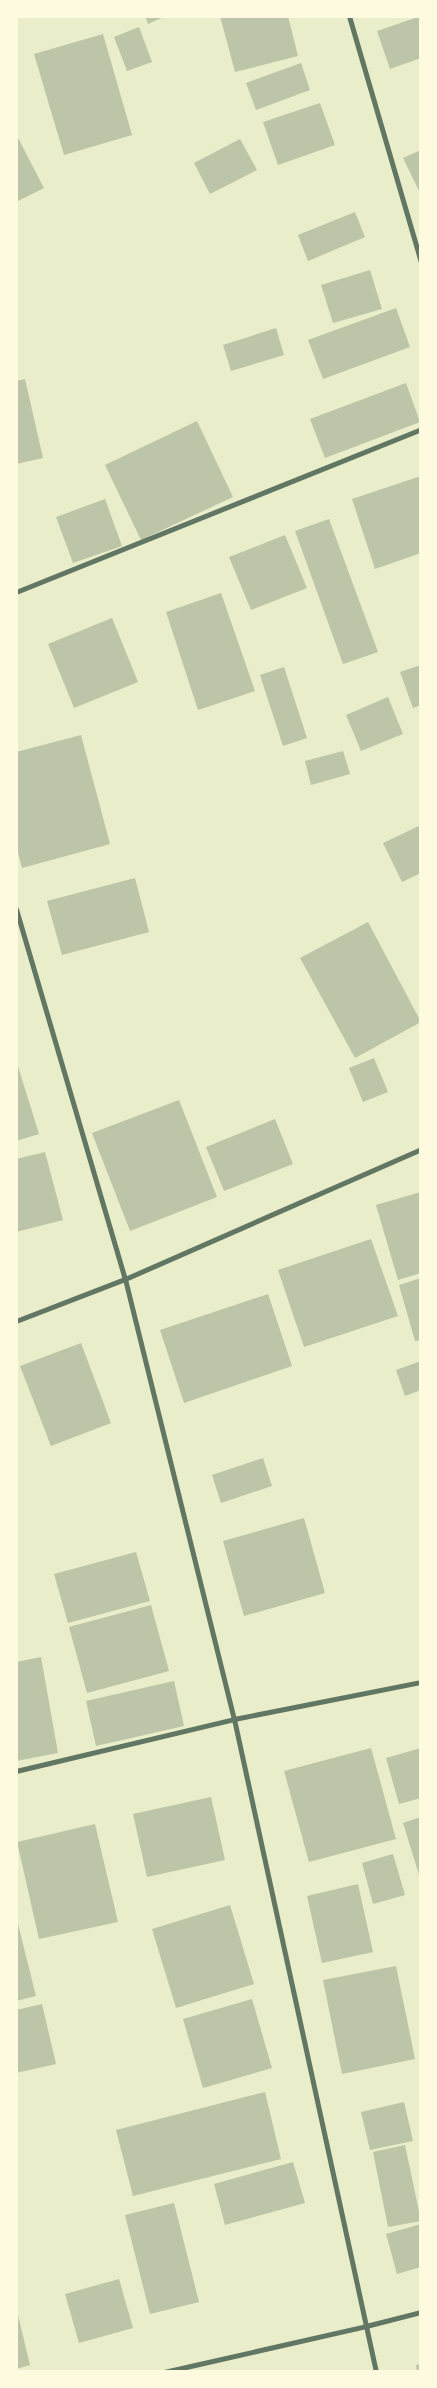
<!DOCTYPE html>
<style>
body{margin:0}
#map{position:relative;width:437px;height:2388px;overflow:hidden;background:#e9edc9;font-family:Signika,sans-serif}
div>[style]{position:absolute}
[style*='--x']{left:calc(var(--x)*1px);top:calc(var(--y)*1px);width:calc(var(--w)*1px);rotate:calc(var(--a)*1deg)}
.building>*{inset:0;background:#bcc5a7}
.minor>*{height:5px;margin:-2.5px;padding:0 2.5px;transform-origin:2.5px;border-radius:2.5px;background:#617663}
span{translate:-50% -50%;white-space:nowrap;text-align:center;line-height:1.15;-webkit-text-stroke:4px #fefae0;paint-order:stroke}
.frame{position:absolute;inset:0;border:18px solid #fefae0;pointer-events:none}
</style>
<div id="map">
<div class="building">
<div style="clip-path:polygon(145px 16px,166px 16px,148px 24px)"></div>
<div style="clip-path:polygon(220px 16px,288px 16px,298px 56px,235px 72px)"></div>
<div style="clip-path:polygon(421px 16px,421px 58px,390px 69px,377px 31px)"></div>
<div style="clip-path:polygon(139px 27px,152px 62px,127px 71px,114px 37px)"></div>
<div style="clip-path:polygon(103px 34px,132px 135px,64px 155px,34px 54px)"></div>
<div style="clip-path:polygon(301px 63px,310px 90px,256px 110px,246px 83px)"></div>
<div style="clip-path:polygon(320px 103px,335px 145px,278px 165px,263px 122px)"></div>
<div style="clip-path:polygon(16px 134px,44px 188px,16px 202px)"></div>
<div style="clip-path:polygon(240px 139px,257px 170px,210px 194px,194px 163px)"></div>
<div style="clip-path:polygon(421px 150px,421px 195px,403px 158px)"></div>
<div style="clip-path:polygon(355px 212px,365px 237px,308px 261px,298px 235px)"></div>
<div style="clip-path:polygon(370px 270px,382px 309px,333px 323px,321px 285px)"></div>
<div style="clip-path:polygon(396px 308px,410px 347px,323px 379px,308px 340px)"></div>
<div style="clip-path:polygon(276px 328px,284px 355px,231px 371px,223px 345px)"></div>
<div style="clip-path:polygon(25px 379px,43px 458px,16px 464px,16px 381px)"></div>
<div style="clip-path:polygon(406px 383px,420px 422px,325px 458px,310px 419px)"></div>
<div style="clip-path:polygon(197px 421px,233px 497px,141px 540px,105px 465px)"></div>
<div style="clip-path:polygon(421px 476px,421px 553px,375px 569px,352px 499px)"></div>
<div style="clip-path:polygon(105px 499px,122px 546px,73px 563px,56px 517px)"></div>
<div style="clip-path:polygon(329px 519px,378px 652px,343px 664px,295px 531px)"></div>
<div style="clip-path:polygon(285px 535px,307px 588px,251px 610px,229px 557px)"></div>
<div style="clip-path:polygon(221px 593px,255px 691px,198px 710px,166px 612px)"></div>
<div style="clip-path:polygon(112px 618px,138px 682px,74px 708px,48px 644px)"></div>
<div style="clip-path:polygon(421px 665px,421px 705px,413px 708px,400px 672px)"></div>
<div style="clip-path:polygon(284px 667px,307px 738px,283px 746px,260px 675px)"></div>
<div style="clip-path:polygon(388px 697px,403px 734px,361px 751px,346px 715px)"></div>
<div style="clip-path:polygon(81px 735px,110px 844px,22px 868px,16px 845px,16px 752px)"></div>
<div style="clip-path:polygon(343px 751px,350px 774px,311px 785px,305px 761px)"></div>
<div style="clip-path:polygon(421px 825px,421px 873px,402px 882px,383px 843px)"></div>
<div style="clip-path:polygon(135px 878px,149px 932px,62px 955px,47px 901px)"></div>
<div style="clip-path:polygon(368px 922px,421px 1022px,355px 1058px,300px 958px)"></div>
<div style="clip-path:polygon(374px 1058px,388px 1092px,363px 1102px,349px 1068px)"></div>
<div style="clip-path:polygon(16px 1060px,39px 1134px,16px 1141px)"></div>
<div style="clip-path:polygon(179px 1100px,217px 1197px,130px 1231px,92px 1133px)"></div>
<div style="clip-path:polygon(275px 1119px,293px 1164px,224px 1191px,206px 1147px)"></div>
<div style="clip-path:polygon(45px 1152px,63px 1220px,16px 1232px,16px 1159px)"></div>
<div style="clip-path:polygon(421px 1192px,421px 1273px,398px 1280px,376px 1205px)"></div>
<div style="clip-path:polygon(371px 1239px,398px 1316px,304px 1347px,278px 1270px)"></div>
<div style="clip-path:polygon(421px 1278px,421px 1340px,415px 1341px,399px 1285px)"></div>
<div style="clip-path:polygon(268px 1294px,292px 1366px,184px 1403px,160px 1330px)"></div>
<div style="clip-path:polygon(81px 1343px,111px 1423px,51px 1446px,20px 1366px)"></div>
<div style="clip-path:polygon(421px 1361px,421px 1390px,405px 1396px,396px 1370px)"></div>
<div style="clip-path:polygon(263px 1458px,272px 1486px,221px 1503px,212px 1475px)"></div>
<div style="clip-path:polygon(304px 1518px,325px 1593px,244px 1616px,223px 1541px)"></div>
<div style="clip-path:polygon(136px 1552px,150px 1601px,68px 1623px,54px 1574px)"></div>
<div style="clip-path:polygon(151px 1605px,169px 1671px,87px 1693px,69px 1627px)"></div>
<div style="clip-path:polygon(41px 1657px,58px 1753px,16px 1761px,16px 1662px)"></div>
<div style="clip-path:polygon(174px 1681px,184px 1726px,96px 1746px,86px 1701px)"></div>
<div style="clip-path:polygon(371px 1748px,396px 1839px,309px 1862px,284px 1771px)"></div>
<div style="clip-path:polygon(421px 1748px,421px 1798px,399px 1804px,386px 1758px)"></div>
<div style="clip-path:polygon(211px 1797px,225px 1860px,147px 1877px,133px 1814px)"></div>
<div style="clip-path:polygon(421px 1817px,421px 1878px,420px 1878px,403px 1823px)"></div>
<div style="clip-path:polygon(95px 1824px,118px 1922px,39px 1939px,17px 1842px)"></div>
<div style="clip-path:polygon(393px 1854px,405px 1895px,373px 1904px,362px 1863px)"></div>
<div style="clip-path:polygon(358px 1884px,373px 1952px,322px 1963px,307px 1896px)"></div>
<div style="clip-path:polygon(230px 1905px,254px 1984px,176px 2008px,152px 1929px)"></div>
<div style="clip-path:polygon(16px 1916px,36px 1996px,16px 2001px)"></div>
<div style="clip-path:polygon(396px 1966px,415px 2059px,342px 2074px,323px 1980px)"></div>
<div style="clip-path:polygon(252px 1999px,272px 2068px,203px 2088px,183px 2019px)"></div>
<div style="clip-path:polygon(42px 2004px,56px 2064px,16px 2073px,16px 2010px)"></div>
<div style="clip-path:polygon(265px 2092px,281px 2159px,133px 2196px,116px 2130px)"></div>
<div style="clip-path:polygon(404px 2102px,413px 2141px,370px 2150px,361px 2112px)"></div>
<div style="clip-path:polygon(405px 2145px,421px 2221px,388px 2227px,373px 2152px)"></div>
<div style="clip-path:polygon(293px 2162px,305px 2203px,225px 2225px,214px 2184px)"></div>
<div style="clip-path:polygon(174px 2203px,199px 2302px,150px 2314px,125px 2215px)"></div>
<div style="clip-path:polygon(421px 2224px,421px 2267px,397px 2274px,386px 2234px)"></div>
<div style="clip-path:polygon(119px 2279px,133px 2328px,79px 2343px,65px 2294px)"></div>
<div style="clip-path:polygon(16px 2307px,30px 2365px,16px 2369px)"></div>
<div style="clip-path:polygon(421px 2364px,421px 2372px,417px 2372px,416px 2365px)"></div>
</div>
<div class="minor">
<div style="--x:349;--y:16;--w:256;--a:73.7"></div>
<div style="--x:16;--y:592;--w:437;--a:-21.9"></div>
<div style="--x:16;--y:909;--w:386;--a:73.6"></div>
<div style="--x:125;--y:1279;--w:453;--a:76.1"></div>
<div style="--x:234;--y:1719;--w:668;--a:77.73"></div>
<div style="--x:16;--y:1321;--w:117;--a:-21.1"></div>
<div style="--x:125;--y:1279;--w:323;--a:-23.7"></div>
<div style="--x:16;--y:1771;--w:224;--a:-13.4"></div>
<div style="--x:234;--y:1719;--w:191;--a:-11.2"></div>
<div style="--x:164;--y:2372;--w:207;--a:-12.8"></div>
<div style="--x:366;--y:2326;--w:57;--a:-14.3"></div>
</div>
<div class="frame"></div>
</div>
